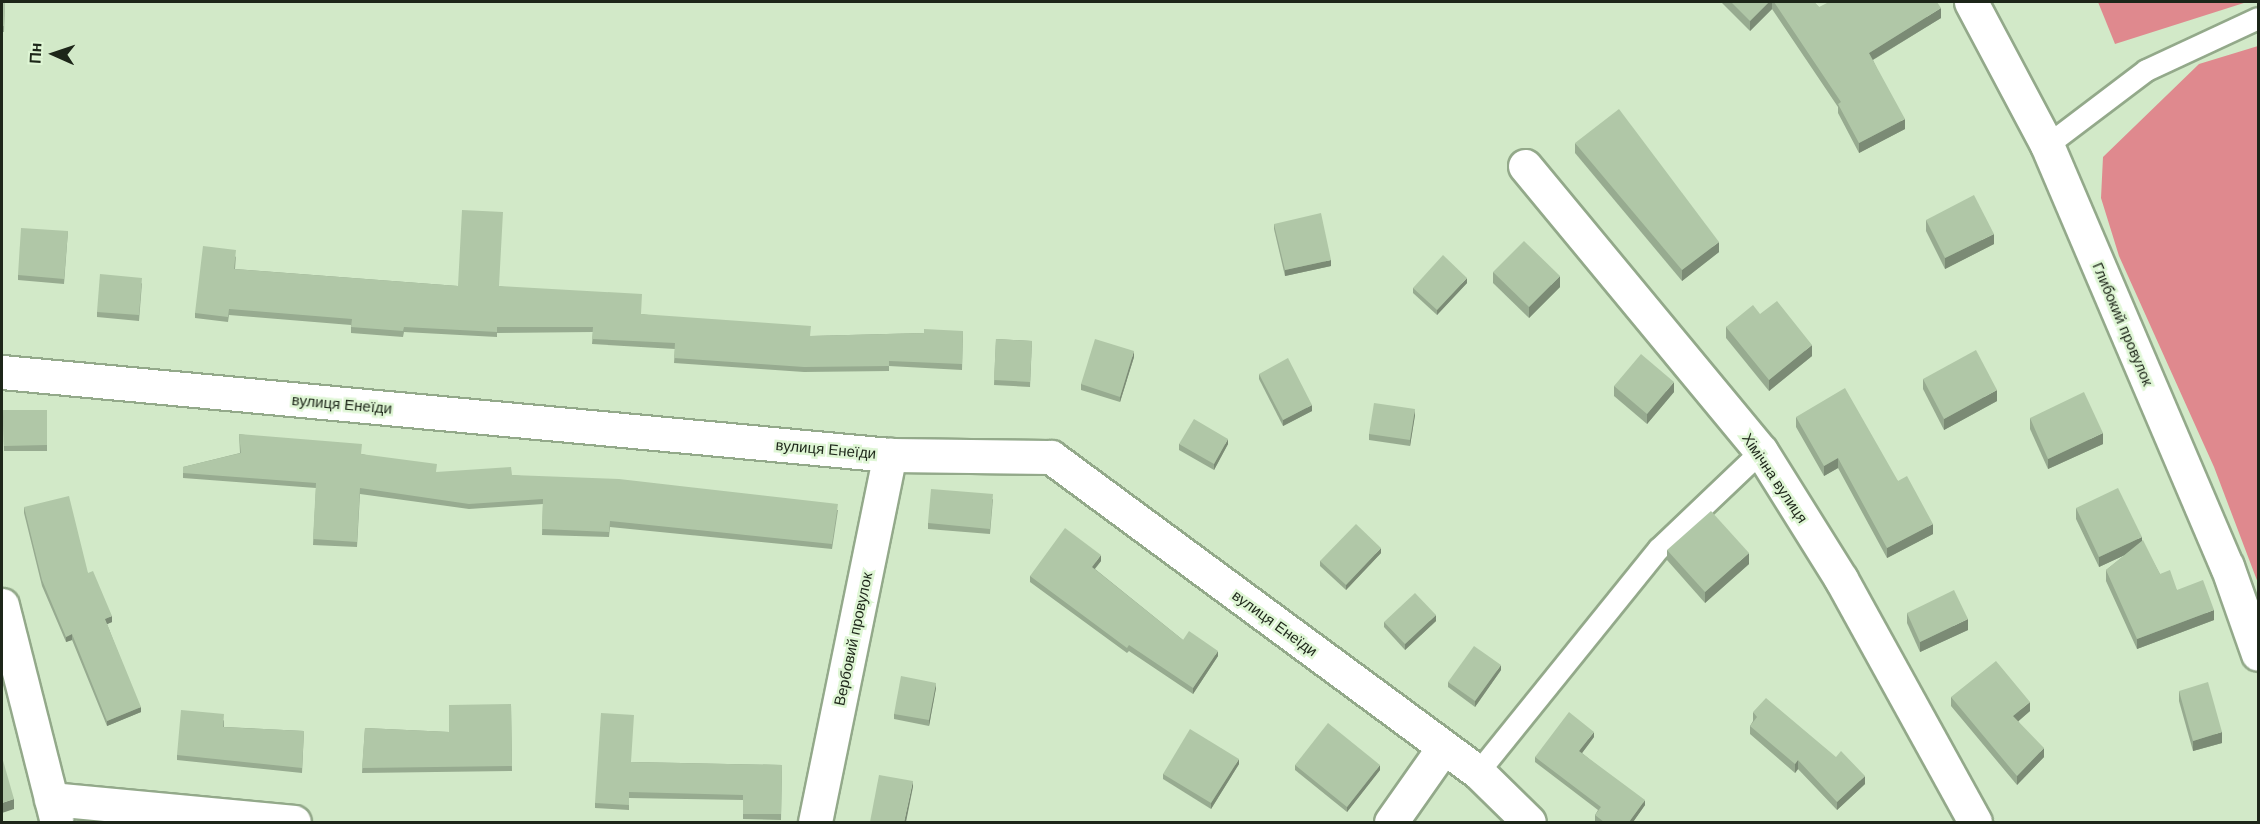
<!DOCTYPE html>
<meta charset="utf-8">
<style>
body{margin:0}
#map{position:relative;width:2260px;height:824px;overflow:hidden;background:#d2e9c8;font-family:Arial,sans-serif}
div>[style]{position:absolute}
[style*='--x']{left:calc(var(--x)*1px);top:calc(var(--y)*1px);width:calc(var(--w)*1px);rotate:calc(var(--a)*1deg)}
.forest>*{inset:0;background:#df898e}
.roads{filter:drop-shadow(2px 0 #93a98a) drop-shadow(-2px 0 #93a98a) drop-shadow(0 2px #93a98a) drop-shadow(0 -2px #93a98a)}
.lane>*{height:21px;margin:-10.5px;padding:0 10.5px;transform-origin:10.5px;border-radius:10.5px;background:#fff}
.street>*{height:33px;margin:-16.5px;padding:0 16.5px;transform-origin:16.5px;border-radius:16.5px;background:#fff}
.wall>*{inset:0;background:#97ab90}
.shaded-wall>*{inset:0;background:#7b8b75}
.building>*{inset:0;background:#b0c7a7}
span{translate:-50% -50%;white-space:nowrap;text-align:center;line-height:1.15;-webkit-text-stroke:5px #dff6d5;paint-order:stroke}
.street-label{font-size:15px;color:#1d2619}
.frame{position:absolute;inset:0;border:3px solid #1d2619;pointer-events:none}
.north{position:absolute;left:24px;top:24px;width:60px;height:60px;-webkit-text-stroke:4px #dff6d5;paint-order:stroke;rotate:273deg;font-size:16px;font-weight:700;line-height:24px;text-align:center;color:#1d2619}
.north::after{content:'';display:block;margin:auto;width:21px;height:27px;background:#1d2619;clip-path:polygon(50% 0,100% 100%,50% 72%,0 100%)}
</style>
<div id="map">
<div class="forest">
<div style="clip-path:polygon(2098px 2px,2247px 2px,2115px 44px)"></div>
<div style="clip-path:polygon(2258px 46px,2258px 583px,2214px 467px,2119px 256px,2101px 198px,2103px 157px,2199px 64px)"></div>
</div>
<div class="roads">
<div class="lane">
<div style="--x:2047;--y:145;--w:124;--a:-37.1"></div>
<div style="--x:2146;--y:70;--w:123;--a:-24.9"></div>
<div style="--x:1478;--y:772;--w:287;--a:-51.1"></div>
<div style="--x:1658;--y:549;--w:142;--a:-43.6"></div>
</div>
<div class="street">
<div style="--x:1971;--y:2;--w:162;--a:62"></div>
<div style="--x:2047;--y:145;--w:458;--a:66.9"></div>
<div style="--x:2227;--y:566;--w:93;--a:70.6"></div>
<div style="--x:1525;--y:166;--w:370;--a:50.4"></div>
<div style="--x:1761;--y:451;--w:151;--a:58"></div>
<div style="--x:1841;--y:579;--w:277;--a:61.1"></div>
<div style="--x:2;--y:372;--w:892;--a:5.34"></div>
<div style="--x:890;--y:455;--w:161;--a:0.7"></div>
<div style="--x:1051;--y:457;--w:531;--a:36.42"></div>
<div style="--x:1478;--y:772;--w:71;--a:44.4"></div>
<div style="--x:2;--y:605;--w:221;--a:75.8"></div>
<div style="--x:51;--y:799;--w:244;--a:5.4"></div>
<div style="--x:815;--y:822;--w:375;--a:-78.5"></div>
<div style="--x:1391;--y:822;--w:90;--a:-54.9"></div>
</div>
</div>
<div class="wall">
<div style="clip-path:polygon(2px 2px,5px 2px,4px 32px,2px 32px)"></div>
<div style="clip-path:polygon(1721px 2px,1814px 2px,1819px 7px,1941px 18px,1873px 60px,1905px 129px,1859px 153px,1838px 113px,1838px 107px,1772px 9px,1750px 31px)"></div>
<div style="clip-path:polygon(1575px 143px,1719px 252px,1682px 281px,1575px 153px)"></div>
<div style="clip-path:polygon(1926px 220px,1994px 244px,1945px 269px,1926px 231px)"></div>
<div style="clip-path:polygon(1274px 224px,1331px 266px,1285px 276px,1274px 229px)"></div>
<div style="clip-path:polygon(68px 231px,64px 284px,18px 280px,18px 275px)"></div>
<div style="clip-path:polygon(236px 256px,235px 269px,458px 286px,499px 286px,641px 314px,811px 336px,924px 333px,963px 331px,962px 370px,889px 366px,889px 371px,804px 372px,674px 363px,675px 349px,592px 344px,593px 332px,497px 333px,497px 337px,404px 332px,403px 337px,351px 333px,351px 325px,229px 315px,228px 322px,195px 318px,195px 313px)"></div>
<div style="clip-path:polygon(1493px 272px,1560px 287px,1529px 318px,1493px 283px)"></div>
<div style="clip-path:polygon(142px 283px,139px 321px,97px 317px,97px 312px)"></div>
<div style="clip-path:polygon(1467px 283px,1437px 315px,1413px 293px,1413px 288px)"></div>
<div style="clip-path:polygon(1760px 314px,1812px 356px,1769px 391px,1726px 338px,1726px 327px)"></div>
<div style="clip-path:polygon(996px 339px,1032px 341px,1030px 387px,994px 385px)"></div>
<div style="clip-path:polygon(1134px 357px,1120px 402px,1081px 390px,1081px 384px)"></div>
<div style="clip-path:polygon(1259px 374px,1312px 411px,1283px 426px,1259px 379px)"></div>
<div style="clip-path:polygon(1923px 379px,1997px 401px,1944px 430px,1923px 389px)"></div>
<div style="clip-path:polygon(1614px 386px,1674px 392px,1647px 424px,1614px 396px)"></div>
<div style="clip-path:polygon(3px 410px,47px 410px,47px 451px,4px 451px)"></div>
<div style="clip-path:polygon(1415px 415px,1410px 446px,1369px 440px,1369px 434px)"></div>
<div style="clip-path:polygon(1796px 417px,1898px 481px,1933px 534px,1887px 558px,1838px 468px,1824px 476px,1796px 427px)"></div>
<div style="clip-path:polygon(2030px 418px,2103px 444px,2048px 469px,2030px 429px)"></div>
<div style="clip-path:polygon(239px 434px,362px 454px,436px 472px,512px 475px,838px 510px,832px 549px,610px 527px,609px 537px,542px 535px,543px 504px,469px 509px,360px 494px,357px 547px,313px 545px,316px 488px,183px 478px,183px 467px,240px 453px)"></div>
<div style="clip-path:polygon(1179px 444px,1228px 444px,1214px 470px,1179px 450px)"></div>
<div style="clip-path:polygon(993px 499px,990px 534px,928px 529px,928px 523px)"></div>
<div style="clip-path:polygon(24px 507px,88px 573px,112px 622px,107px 624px,141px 712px,107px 726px,72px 640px,66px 642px,42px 586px,24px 513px)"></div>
<div style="clip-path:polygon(2076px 508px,2142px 541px,2160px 574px,2177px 590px,2214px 620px,2137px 649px,2106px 581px,2106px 570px,2125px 555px,2099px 567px,2076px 519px)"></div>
<div style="clip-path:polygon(1667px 550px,1749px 564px,1705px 603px,1667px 560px)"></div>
<div style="clip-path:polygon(1381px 553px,1346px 590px,1320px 566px,1320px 561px)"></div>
<div style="clip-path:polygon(1101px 561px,1095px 569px,1183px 640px,1218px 656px,1193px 694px,1129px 651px,1127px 653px,1030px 582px,1030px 576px)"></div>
<div style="clip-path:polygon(1907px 613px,1968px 630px,1920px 652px,1907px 623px)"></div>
<div style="clip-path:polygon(1436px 621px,1405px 650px,1384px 627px,1384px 622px)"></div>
<div style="clip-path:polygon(1501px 670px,1475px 707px,1448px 687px,1448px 682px)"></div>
<div style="clip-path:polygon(936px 688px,929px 726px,894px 719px,894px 714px)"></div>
<div style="clip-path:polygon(2179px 691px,2222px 743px,2193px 751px,2179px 701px)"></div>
<div style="clip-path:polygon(1951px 697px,2030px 711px,2018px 721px,2044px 757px,2017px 785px,1951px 706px)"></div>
<div style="clip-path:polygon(511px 704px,512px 771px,362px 773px,365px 728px,449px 732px)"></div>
<div style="clip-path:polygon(1753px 712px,1865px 784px,1837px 810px,1798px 769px,1795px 773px,1750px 734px,1750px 726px,1753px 721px)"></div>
<div style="clip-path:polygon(224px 720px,224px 727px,304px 731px,302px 773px,177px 760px,177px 755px)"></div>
<div style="clip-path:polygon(1594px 737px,1582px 753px,1645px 805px,1633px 822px,1597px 822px,1595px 821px,1595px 815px,1598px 810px,1535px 762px,1535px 757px)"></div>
<div style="clip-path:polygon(632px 762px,782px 765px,781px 820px,743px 819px,743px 800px,629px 798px,629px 810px,595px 808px,595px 803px)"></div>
<div style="clip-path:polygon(1239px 764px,1211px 809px,1163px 779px,1163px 774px)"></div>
<div style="clip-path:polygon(1295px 765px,1380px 770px,1347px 812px,1295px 770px)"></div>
</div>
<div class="shaded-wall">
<div style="clip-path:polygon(1769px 2px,1772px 2px,1772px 9px,1750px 31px,1750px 21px)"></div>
<div style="clip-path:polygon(1941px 8px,1941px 18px,1869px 62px,1869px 53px)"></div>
<div style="clip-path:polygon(1905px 119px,1905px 129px,1859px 153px,1859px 143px)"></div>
<div style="clip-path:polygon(1994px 234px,1994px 244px,1945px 269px,1945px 258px)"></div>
<div style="clip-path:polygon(1719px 242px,1719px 252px,1682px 281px,1682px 270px)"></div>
<div style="clip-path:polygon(1331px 260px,1331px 266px,1285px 276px,1285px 270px)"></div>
<div style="clip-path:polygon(1560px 276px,1560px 287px,1529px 318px,1529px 307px)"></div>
<div style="clip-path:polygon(1467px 278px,1467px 283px,1437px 315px,1437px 310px)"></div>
<div style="clip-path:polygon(1812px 345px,1812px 356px,1769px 391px,1769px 380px)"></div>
<div style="clip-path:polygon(1134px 351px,1134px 357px,1120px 402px,1120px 397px)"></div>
<div style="clip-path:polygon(1674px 382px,1674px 392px,1647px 424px,1647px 414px)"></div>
<div style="clip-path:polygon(1997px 390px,1997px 401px,1944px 430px,1944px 419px)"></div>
<div style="clip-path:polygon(1312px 405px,1312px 411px,1283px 426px,1283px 420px)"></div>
<div style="clip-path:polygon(1415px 409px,1415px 415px,1410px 446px,1410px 440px)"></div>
<div style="clip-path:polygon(2103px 433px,2103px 444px,2048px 469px,2048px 459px)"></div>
<div style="clip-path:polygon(1228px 439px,1228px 444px,1214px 470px,1214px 464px)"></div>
<div style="clip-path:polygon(1838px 458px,1838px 468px,1824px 476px,1824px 466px)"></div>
<div style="clip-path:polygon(1933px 524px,1933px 534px,1887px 558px,1887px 548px)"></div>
<div style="clip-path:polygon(2142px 537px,2142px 547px,2099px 567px,2099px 557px)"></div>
<div style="clip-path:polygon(1381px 548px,1381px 553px,1346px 590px,1346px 585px)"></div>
<div style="clip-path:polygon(1749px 553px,1749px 564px,1705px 603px,1705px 592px)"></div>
<div style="clip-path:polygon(1101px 555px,1101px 561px,1092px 572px,1092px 567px)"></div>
<div style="clip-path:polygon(2214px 610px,2214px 620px,2137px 649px,2137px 639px)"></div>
<div style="clip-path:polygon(1436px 615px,1436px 621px,1405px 650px,1405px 644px)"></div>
<div style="clip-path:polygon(112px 616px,112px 622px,105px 625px,105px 619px)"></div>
<div style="clip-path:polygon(1968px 619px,1968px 630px,1920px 652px,1920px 642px)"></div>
<div style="clip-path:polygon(72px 634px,72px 640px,66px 642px,66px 637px)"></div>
<div style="clip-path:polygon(1218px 651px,1218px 656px,1193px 694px,1193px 688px)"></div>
<div style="clip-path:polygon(1501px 665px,1501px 670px,1475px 707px,1475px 701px)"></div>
<div style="clip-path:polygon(936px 683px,936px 688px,929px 726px,929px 720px)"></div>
<div style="clip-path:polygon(2030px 702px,2030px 711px,2013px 726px,2013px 716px)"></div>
<div style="clip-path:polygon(141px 707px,141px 712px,107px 726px,107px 721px)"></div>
<div style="clip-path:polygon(1594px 732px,1594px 737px,1579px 757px,1579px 751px)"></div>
<div style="clip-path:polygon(2222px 732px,2222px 743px,2193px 751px,2193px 741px)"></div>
<div style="clip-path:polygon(2044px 748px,2044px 757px,2017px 785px,2017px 776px)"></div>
<div style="clip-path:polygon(1239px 759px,1239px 764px,1211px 809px,1211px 803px)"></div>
<div style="clip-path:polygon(1798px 760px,1798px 769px,1795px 773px,1795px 764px)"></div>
<div style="clip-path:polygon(1380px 765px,1380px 770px,1347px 812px,1347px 807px)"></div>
<div style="clip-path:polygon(1865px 776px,1865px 784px,1837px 810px,1837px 802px)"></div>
<div style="clip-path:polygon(913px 781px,913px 787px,906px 822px,904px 822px)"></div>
<div style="clip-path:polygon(14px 799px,14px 809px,2px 813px,2px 803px)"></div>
<div style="clip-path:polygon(1645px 800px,1645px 805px,1633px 822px,1629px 822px)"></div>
</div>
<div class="building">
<div style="clip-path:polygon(2px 2px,5px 2px,4px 26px,2px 26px)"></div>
<div style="clip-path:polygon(1731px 2px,1769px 2px,1750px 21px)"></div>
<div style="clip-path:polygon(1774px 2px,1814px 2px,1819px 7px,1829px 2px,1937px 2px,1941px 8px,1869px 53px,1905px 119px,1859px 143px,1838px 104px,1841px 102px)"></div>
<div style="clip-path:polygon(1619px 109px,1719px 242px,1682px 270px,1575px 143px)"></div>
<div style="clip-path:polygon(1974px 195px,1994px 234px,1945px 258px,1926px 220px)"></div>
<div style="clip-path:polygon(462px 210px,503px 212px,499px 286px,642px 294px,641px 314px,811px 326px,810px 336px,924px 333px,924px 329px,963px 331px,962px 364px,889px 361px,889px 366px,804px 367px,674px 358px,675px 343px,592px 339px,593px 327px,497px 327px,497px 332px,404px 327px,403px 331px,351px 327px,352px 319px,229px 309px,228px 317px,195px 313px,203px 246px,236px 250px,234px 269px,458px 286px)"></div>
<div style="clip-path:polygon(1321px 213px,1331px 260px,1285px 270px,1274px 224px)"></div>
<div style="clip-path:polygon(21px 228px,68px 231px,64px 279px,18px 275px)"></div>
<div style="clip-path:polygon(1524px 241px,1560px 276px,1529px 307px,1493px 272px)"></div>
<div style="clip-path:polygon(1443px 255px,1467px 278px,1437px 310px,1413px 288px)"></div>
<div style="clip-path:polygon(100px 274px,142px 278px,139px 315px,97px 312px)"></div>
<div style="clip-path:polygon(1777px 301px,1812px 345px,1769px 380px,1726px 327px,1753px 305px,1760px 314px)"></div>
<div style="clip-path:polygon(996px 339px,1032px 341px,1030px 382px,994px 380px)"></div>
<div style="clip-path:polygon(1095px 339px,1134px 351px,1120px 397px,1081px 384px)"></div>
<div style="clip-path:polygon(1976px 350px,1997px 390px,1944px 419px,1923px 379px)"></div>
<div style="clip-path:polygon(1641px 354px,1674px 382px,1647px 414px,1614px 386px)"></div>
<div style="clip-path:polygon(1288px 358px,1312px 405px,1283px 420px,1259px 374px)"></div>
<div style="clip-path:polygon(1845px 388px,1898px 481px,1907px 476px,1933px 524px,1887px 548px,1838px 458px,1824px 466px,1796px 417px)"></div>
<div style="clip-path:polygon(2084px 392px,2103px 433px,2048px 459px,2030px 418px)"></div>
<div style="clip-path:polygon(1374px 403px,1415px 409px,1410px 440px,1369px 434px)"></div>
<div style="clip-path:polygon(3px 410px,47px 410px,47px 445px,4px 446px)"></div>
<div style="clip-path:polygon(1194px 419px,1228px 439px,1214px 464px,1179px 444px)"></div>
<div style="clip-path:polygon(239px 434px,362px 444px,361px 454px,437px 464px,436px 472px,511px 467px,512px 475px,619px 479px,838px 504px,832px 544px,610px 521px,609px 532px,542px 529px,543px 499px,469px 504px,360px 488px,357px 542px,313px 539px,316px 483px,183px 473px,183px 467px,241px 453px)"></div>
<div style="clip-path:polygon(2118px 488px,2142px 537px,2099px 557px,2076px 508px)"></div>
<div style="clip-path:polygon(931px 489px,993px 494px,990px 529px,928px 523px)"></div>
<div style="clip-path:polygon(69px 496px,88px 573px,93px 571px,112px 616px,105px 619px,141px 707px,107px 721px,72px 634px,66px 637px,42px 580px,24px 507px)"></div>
<div style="clip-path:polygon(1711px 511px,1749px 553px,1705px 592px,1667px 550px)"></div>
<div style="clip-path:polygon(1356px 524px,1381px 548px,1346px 585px,1320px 561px)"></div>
<div style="clip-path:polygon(1065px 528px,1101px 555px,1092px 567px,1183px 640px,1189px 631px,1218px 651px,1193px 688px,1129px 645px,1127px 648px,1030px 576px)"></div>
<div style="clip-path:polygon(2143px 540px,2160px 574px,2170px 570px,2177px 590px,2203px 580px,2214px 610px,2137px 639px,2106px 570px)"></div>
<div style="clip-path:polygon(1954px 590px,1968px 619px,1920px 642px,1907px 613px)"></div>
<div style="clip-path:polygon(1415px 593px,1436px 615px,1405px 644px,1384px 622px)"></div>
<div style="clip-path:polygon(1474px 646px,1501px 665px,1475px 701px,1448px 682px)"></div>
<div style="clip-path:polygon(1996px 661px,2030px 702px,2013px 716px,2044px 748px,2017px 776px,1951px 697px)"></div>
<div style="clip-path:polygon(901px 676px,936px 683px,929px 720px,894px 714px)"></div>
<div style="clip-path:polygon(2208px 682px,2222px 732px,2193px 741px,2179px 691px)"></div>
<div style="clip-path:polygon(1766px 698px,1836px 757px,1841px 751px,1865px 776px,1837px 802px,1798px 760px,1795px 764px,1750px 726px,1757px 717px,1753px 712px)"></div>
<div style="clip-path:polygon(511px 704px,512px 766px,362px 768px,365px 728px,449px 732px,449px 705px)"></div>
<div style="clip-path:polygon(181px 710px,224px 714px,223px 727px,304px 731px,302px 768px,177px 755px)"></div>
<div style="clip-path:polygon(1569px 712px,1594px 732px,1579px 751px,1645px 800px,1629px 822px,1604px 822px,1595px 815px,1601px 807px,1535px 757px)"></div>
<div style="clip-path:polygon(601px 713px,634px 715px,631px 762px,782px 765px,781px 814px,743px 814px,743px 795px,629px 792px,629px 805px,595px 803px)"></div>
<div style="clip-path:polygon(1328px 723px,1380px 765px,1347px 807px,1295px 765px)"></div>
<div style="clip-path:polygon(1190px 729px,1239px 759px,1211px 803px,1163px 774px)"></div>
<div style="clip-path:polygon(2px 757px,14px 799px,2px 803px)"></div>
<div style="clip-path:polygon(879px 775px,913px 781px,904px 822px,870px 822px)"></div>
</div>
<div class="street-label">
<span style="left:2123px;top:324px;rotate:67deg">Глибокий провулок</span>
<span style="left:342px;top:404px;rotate:5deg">вулиця Енеїди</span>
<span style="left:826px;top:449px;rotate:5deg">вулиця Енеїди</span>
<span style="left:1775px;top:478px;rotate:56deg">Хімічна вулиця</span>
<span style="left:1275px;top:623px;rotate:36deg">вулиця Енеїди</span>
<span style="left:853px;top:639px;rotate:-78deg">Вербовий провулок</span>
</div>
<div class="frame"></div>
<div class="north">Пн</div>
</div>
